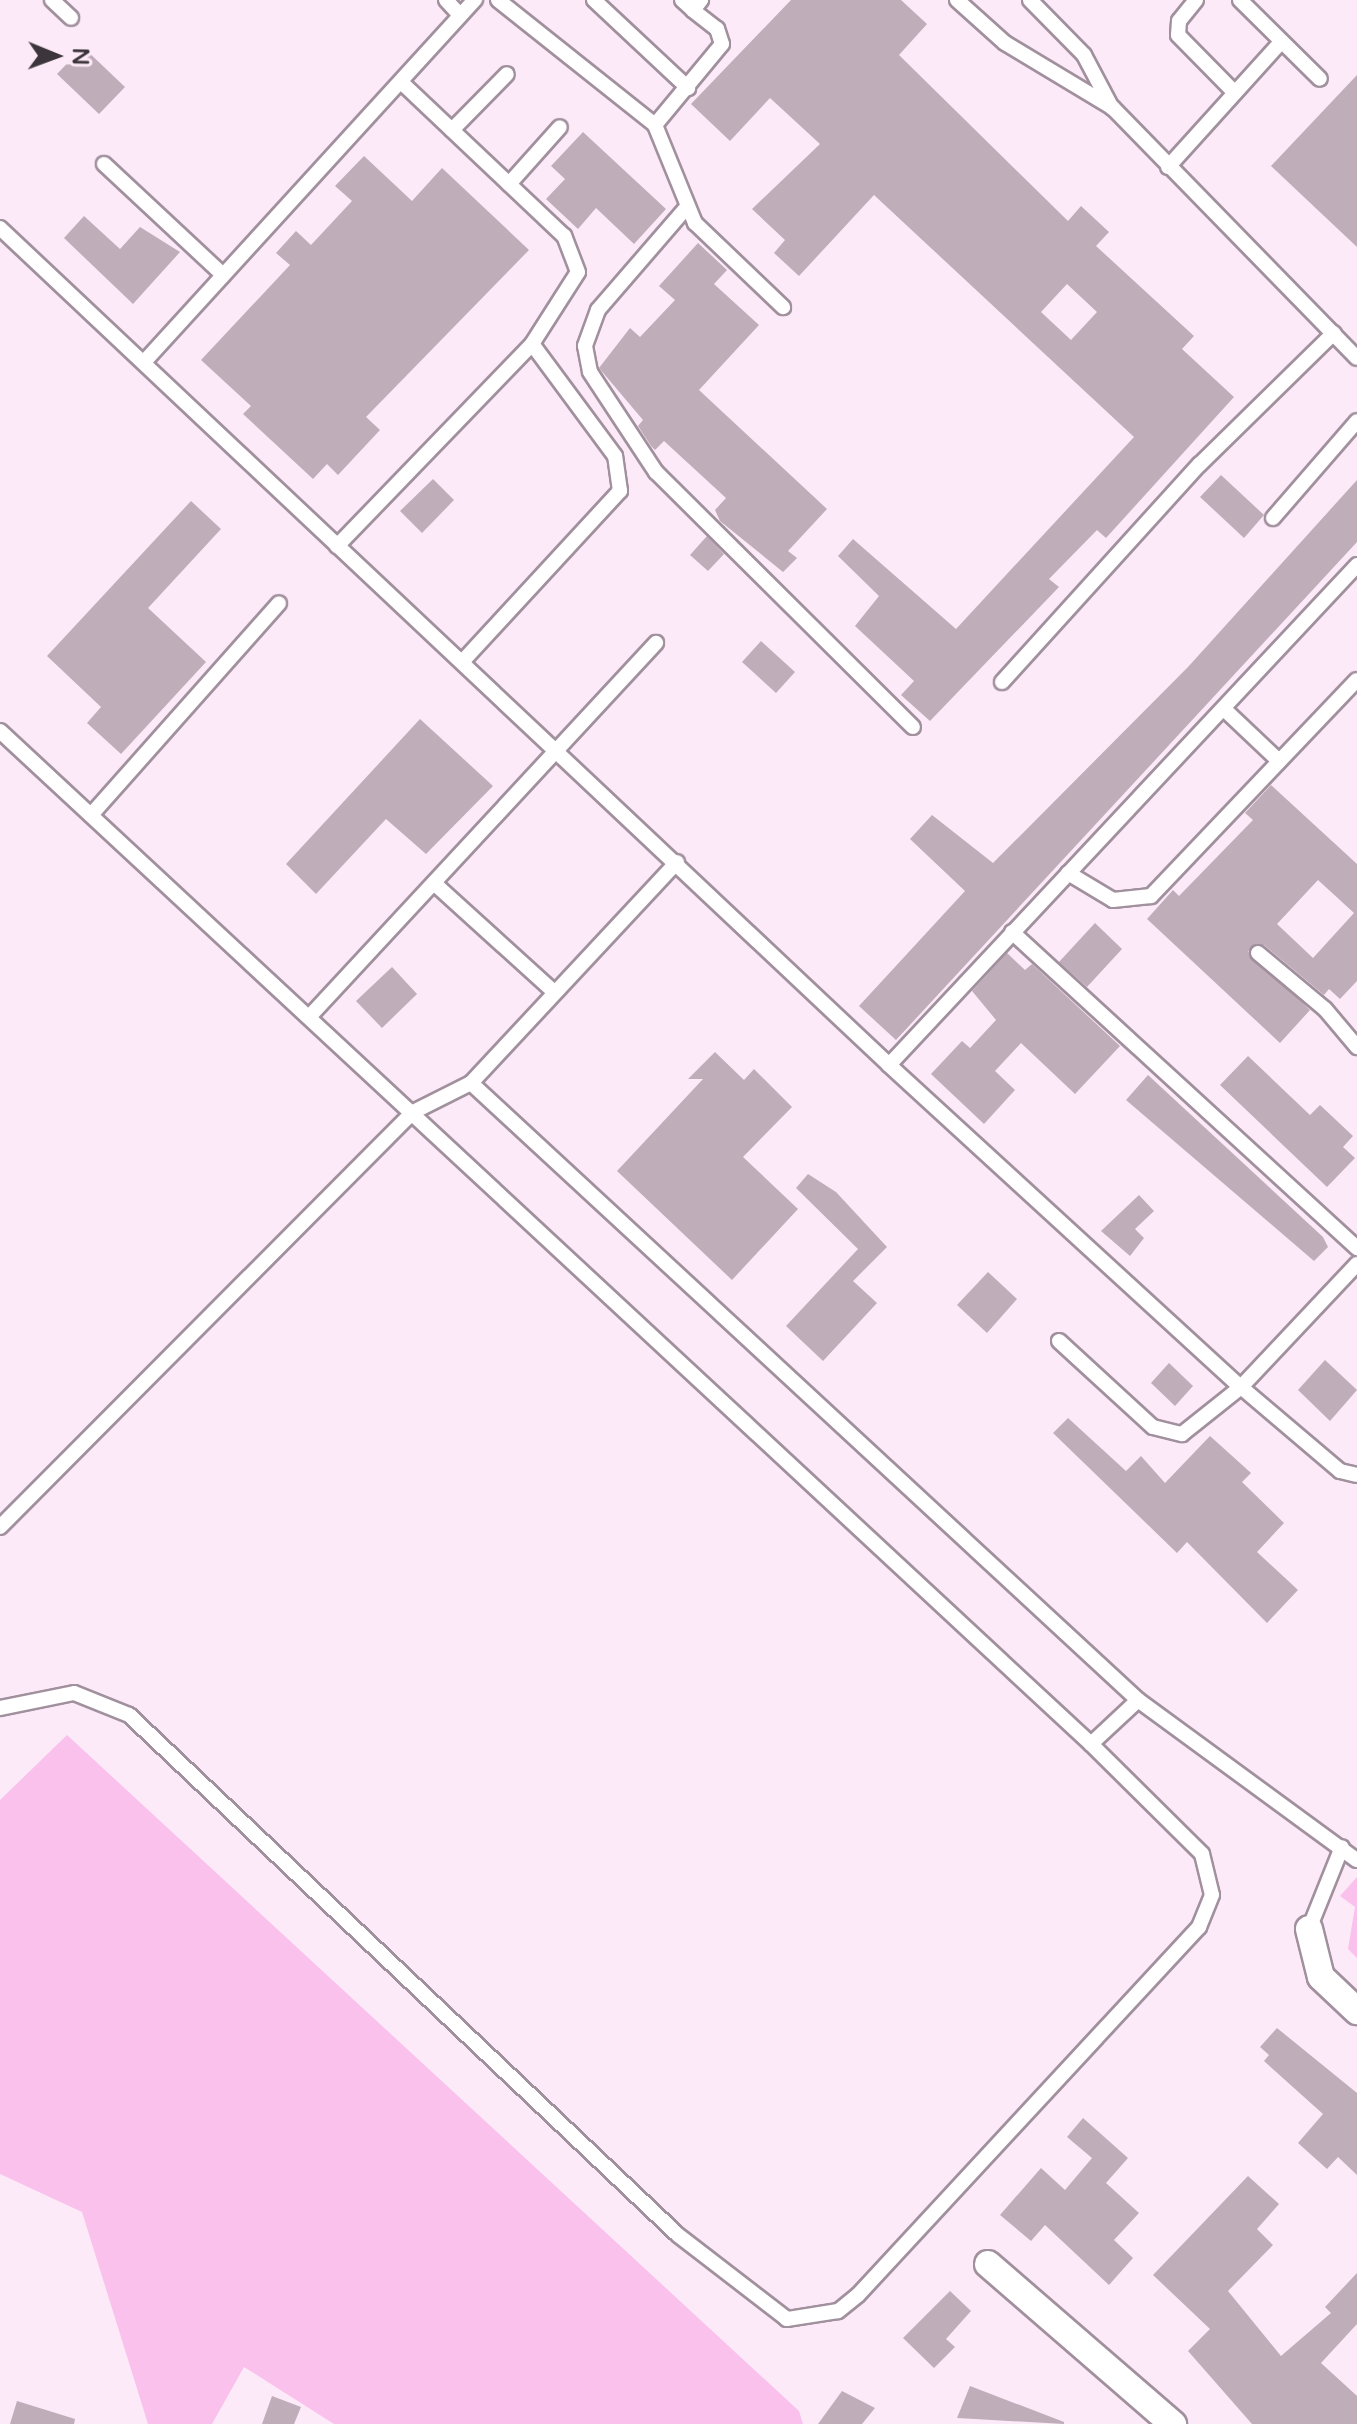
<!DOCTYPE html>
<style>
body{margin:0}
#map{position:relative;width:1357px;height:2424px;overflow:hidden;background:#fdeaf8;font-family:"Varela Round",sans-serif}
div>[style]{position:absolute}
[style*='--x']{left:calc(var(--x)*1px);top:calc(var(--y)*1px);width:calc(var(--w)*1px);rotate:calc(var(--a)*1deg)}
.green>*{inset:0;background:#f9c1ec}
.building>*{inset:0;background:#bfadba}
.roads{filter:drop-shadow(2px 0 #a1909d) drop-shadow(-2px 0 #a1909d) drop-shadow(0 2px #a1909d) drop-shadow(0 -2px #a1909d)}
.lane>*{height:14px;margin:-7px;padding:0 7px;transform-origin:7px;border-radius:7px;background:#fff}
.street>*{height:26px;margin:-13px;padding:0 13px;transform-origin:13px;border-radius:13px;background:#fff}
span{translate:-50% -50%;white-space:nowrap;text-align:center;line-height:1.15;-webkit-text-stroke:6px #fdeaf8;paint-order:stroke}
.north{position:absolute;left:16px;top:16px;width:80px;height:80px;-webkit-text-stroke:6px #fdeaf8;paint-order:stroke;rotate:91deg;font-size:22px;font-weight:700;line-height:32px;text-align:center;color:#3c353b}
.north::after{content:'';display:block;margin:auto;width:28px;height:36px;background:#3c353b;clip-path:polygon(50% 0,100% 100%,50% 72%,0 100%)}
</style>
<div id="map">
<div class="green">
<div style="clip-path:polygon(67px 1735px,799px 2411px,803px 2424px,334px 2424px,244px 2367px,212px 2424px,148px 2424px,82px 2212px,0 2174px,0 1800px)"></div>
<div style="clip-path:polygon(1357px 1877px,1357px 1958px,1348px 1949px,1355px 1907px,1340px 1896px)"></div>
</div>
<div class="building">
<div style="clip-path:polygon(evenodd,791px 0,901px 0,927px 24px,899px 55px,1068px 221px,1081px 206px,1109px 232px,1096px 246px,1194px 336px,1182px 349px,1234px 397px,1106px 538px,1097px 530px,1049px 579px,1059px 587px,930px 721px,901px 695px,914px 681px,855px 626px,879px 596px,838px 556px,853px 539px,956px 629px,1134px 437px,874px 195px,799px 276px,774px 253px,785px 240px,752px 209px,820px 144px,770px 98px,730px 141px,691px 104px,791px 0,1067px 284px,1097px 312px,1071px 340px,1041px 312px,1067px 284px)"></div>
<div style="clip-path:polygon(83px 47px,125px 87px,99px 114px,57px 74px)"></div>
<div style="clip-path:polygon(1357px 75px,1357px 247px,1271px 166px)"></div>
<div style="clip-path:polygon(583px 132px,666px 209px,634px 244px,596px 208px,578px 229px,546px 199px,565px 179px,551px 166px)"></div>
<div style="clip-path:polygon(364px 156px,412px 201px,442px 168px,529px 250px,366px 417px,380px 430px,338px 475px,327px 464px,313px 479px,243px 414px,251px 406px,201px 360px,290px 265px,276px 253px,296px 231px,311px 245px,352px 201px,335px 186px)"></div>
<div style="clip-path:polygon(84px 216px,120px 249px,140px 227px,180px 252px,133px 304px,64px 238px)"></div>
<div style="clip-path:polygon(698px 243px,727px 270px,714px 284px,759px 325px,699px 390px,827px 509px,788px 551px,797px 558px,783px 572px,720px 521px,715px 510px,726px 498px,664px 441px,655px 450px,651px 446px,638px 426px,643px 420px,599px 368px,630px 328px,640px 337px,675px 300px,659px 286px)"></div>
<div style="clip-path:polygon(1221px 475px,1264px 515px,1244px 538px,1200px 497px)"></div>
<div style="clip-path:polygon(433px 479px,454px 500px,422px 533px,400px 511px)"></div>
<div style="clip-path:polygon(1357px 480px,1357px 542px,896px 1040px,859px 1006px,965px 891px,910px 839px,932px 815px,993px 863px,1188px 667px)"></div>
<div style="clip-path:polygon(191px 501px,221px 529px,148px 608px,206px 662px,121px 754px,87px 723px,101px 707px,47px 656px)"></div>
<div style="clip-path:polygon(707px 536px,724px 554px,708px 571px,690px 555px)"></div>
<div style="clip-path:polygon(761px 641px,795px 672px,776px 693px,742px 662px)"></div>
<div style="clip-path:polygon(420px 719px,493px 786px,426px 854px,386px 819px,316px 894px,286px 864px)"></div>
<div style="clip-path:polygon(evenodd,1271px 785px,1357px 864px,1357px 981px,1340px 999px,1329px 989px,1324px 995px,1264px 945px,1248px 951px,1310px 1010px,1280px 1043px,1147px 919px,1173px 890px,1179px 896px,1253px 820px,1245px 813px,1271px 785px,1318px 880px,1354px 913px,1313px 958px,1277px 924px,1318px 880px)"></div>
<div style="clip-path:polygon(1095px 923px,1122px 949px,1087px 987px,1059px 962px)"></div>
<div style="clip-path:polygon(1007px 953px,1025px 970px,1032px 964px,1120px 1046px,1075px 1094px,1021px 1043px,995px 1071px,1015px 1090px,984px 1124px,931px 1074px,962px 1041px,970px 1048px,996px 1020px,972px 991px)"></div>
<div style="clip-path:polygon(392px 967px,417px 994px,382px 1028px,356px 1001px)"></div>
<div style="clip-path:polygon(715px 1052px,744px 1080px,754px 1069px,792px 1107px,743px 1157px,798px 1209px,732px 1280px,617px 1171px,703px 1079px,688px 1079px)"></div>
<div style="clip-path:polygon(1248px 1056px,1310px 1115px,1320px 1105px,1353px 1136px,1343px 1147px,1355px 1158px,1327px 1187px,1220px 1085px)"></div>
<div style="clip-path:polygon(1148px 1075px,1323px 1237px,1328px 1247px,1314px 1261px,1126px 1100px)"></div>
<div style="clip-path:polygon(808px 1174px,836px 1192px,887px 1247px,853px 1281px,877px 1303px,823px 1361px,786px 1326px,858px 1249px,796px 1188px)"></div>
<div style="clip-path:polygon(1139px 1195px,1154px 1211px,1135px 1229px,1144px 1238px,1130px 1256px,1101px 1231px)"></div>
<div style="clip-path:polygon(988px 1272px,1017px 1299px,987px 1333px,957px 1305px)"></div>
<div style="clip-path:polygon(1325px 1360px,1357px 1390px,1330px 1421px,1298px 1390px)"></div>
<div style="clip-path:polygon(1169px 1363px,1193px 1386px,1175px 1406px,1151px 1383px)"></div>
<div style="clip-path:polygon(1068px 1418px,1126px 1471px,1141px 1456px,1165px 1483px,1210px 1436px,1251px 1473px,1242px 1482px,1284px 1523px,1257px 1552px,1298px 1590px,1267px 1623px,1187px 1542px,1177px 1553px,1053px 1433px)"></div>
<div style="clip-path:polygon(1277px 2028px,1357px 2093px,1357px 2175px,1338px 2157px,1327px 2169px,1298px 2143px,1323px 2114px,1264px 2061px,1269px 2055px,1260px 2047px)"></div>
<div style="clip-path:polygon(1083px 2118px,1128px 2158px,1106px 2183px,1139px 2213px,1114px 2240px,1133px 2258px,1109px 2285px,1045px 2225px,1031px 2241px,1000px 2215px,1041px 2168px,1065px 2190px,1092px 2158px,1067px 2137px)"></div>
<div style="clip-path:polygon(1248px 2176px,1279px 2204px,1257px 2229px,1273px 2245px,1228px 2291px,1281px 2356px,1331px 2313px,1325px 2307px,1357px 2273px,1357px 2324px,1321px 2363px,1357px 2396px,1357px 2424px,1252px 2424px,1188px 2351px,1210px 2329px,1153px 2275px)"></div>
<div style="clip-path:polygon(950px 2291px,971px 2311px,946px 2339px,955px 2347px,934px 2368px,903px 2338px)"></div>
<div style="clip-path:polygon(970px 2386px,1064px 2422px,1064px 2424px,957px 2418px)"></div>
<div style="clip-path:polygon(842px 2391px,875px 2408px,862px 2424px,818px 2424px)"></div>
<div style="clip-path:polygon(272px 2396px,301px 2407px,294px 2424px,262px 2424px)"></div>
<div style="clip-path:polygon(17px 2401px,75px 2419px,74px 2424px,10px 2424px)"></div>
</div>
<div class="roads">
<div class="lane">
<div style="--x:52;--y:0;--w:26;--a:43"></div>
<div style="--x:446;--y:0;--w:21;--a:47"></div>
<div style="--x:498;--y:0;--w:201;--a:38.5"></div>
<div style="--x:655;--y:125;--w:105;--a:-50.4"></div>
<div style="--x:722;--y:44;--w:16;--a:-108"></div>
<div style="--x:717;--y:29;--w:31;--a:-142"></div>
<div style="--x:594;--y:0;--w:129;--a:43.1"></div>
<div style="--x:682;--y:0;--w:15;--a:42"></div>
<div style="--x:693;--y:10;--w:13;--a:-51"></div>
<div style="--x:957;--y:0;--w:64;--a:41.9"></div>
<div style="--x:1005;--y:43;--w:126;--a:31"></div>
<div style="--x:1113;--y:108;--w:349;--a:45.7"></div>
<div style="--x:1030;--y:0;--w:77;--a:45.5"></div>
<div style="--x:1084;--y:55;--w:60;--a:62.2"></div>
<div style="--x:1196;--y:0;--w:27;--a:129"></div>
<div style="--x:1179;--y:21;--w:14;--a:94"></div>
<div style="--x:1178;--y:35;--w:81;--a:45.5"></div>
<div style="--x:1240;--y:0;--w:112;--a:44.6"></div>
<div style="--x:655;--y:125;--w:106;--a:67.8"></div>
<div style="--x:695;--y:223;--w:122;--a:43.7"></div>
<div style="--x:452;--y:130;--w:78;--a:-45.5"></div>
<div style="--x:104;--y:164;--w:163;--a:43"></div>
<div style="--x:1168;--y:167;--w:169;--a:-47.9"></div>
<div style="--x:509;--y:184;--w:76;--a:-48.2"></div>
<div style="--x:686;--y:208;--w:135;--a:130.8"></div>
<div style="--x:598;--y:310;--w:38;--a:110"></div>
<div style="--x:585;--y:346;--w:26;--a:79"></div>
<div style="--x:590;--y:372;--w:120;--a:56.6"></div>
<div style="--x:656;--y:472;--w:362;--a:44.8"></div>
<div style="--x:0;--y:228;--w:1221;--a:43.27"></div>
<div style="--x:889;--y:1065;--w:477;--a:42.5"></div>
<div style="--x:1241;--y:1387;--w:130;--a:40.3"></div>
<div style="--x:1340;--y:1471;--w:17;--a:13"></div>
<div style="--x:144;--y:362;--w:491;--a:-47.6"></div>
<div style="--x:1273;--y:518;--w:128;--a:-49.1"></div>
<div style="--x:337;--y:546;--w:281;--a:-46"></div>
<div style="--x:532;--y:344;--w:85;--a:-57.4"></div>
<div style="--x:578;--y:272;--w:39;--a:-111"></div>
<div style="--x:564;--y:236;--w:223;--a:-136.6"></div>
<div style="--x:462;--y:662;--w:233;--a:-47.3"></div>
<div style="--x:620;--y:491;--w:35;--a:-98"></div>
<div style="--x:615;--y:456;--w:139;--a:-126.5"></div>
<div style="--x:1002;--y:682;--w:294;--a:-47.8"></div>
<div style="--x:1200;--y:464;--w:187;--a:-44.4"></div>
<div style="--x:1225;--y:710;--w:74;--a:43.4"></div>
<div style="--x:0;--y:731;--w:1489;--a:42.88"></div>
<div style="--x:1091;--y:1744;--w:156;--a:44.7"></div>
<div style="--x:1202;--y:1854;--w:42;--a:76.3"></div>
<div style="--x:1212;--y:1895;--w:35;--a:112"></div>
<div style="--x:1199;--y:1927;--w:502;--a:132.82"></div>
<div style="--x:858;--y:2295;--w:26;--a:141"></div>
<div style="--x:838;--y:2311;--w:52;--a:171.1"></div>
<div style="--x:787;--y:2319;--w:138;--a:-142.4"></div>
<div style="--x:678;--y:2235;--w:756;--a:-136.55"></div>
<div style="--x:129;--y:1715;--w:59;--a:-158.2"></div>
<div style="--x:74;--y:1693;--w:76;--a:168.5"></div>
<div style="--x:91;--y:815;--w:283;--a:-48.4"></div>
<div style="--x:1068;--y:873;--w:52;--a:31"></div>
<div style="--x:1113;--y:900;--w:38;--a:-6"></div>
<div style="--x:1151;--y:896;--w:298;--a:-46.4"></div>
<div style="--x:435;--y:884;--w:158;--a:42.2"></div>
<div style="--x:1012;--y:932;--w:468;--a:42.5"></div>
<div style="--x:1258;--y:953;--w:87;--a:39.9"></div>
<div style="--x:1325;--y:1009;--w:50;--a:49.9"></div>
<div style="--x:310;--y:1016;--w:509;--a:-47.15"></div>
<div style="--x:889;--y:1065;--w:685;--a:-46.89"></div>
<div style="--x:471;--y:1083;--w:909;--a:42.77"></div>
<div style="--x:1138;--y:1700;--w:271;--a:36.2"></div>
<div style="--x:1059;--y:1341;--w:127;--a:42.5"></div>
<div style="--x:1153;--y:1427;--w:30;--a:14"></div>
<div style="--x:1182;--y:1434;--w:75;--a:-38.5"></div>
<div style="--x:1241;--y:1387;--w:169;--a:-46.7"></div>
<div style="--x:0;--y:1527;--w:585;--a:-45.14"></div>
<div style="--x:413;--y:1112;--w:65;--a:-26.6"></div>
<div style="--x:471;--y:1083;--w:302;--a:-47"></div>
<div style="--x:1091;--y:1744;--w:64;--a:-43.1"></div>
<div style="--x:1309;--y:1929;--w:88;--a:-68.1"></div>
</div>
<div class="street">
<div style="--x:1309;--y:1929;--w:49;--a:76"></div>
<div style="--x:1321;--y:1977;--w:50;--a:43.4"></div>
<div style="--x:988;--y:2264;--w:245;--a:40.9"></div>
</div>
</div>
<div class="north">N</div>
</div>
